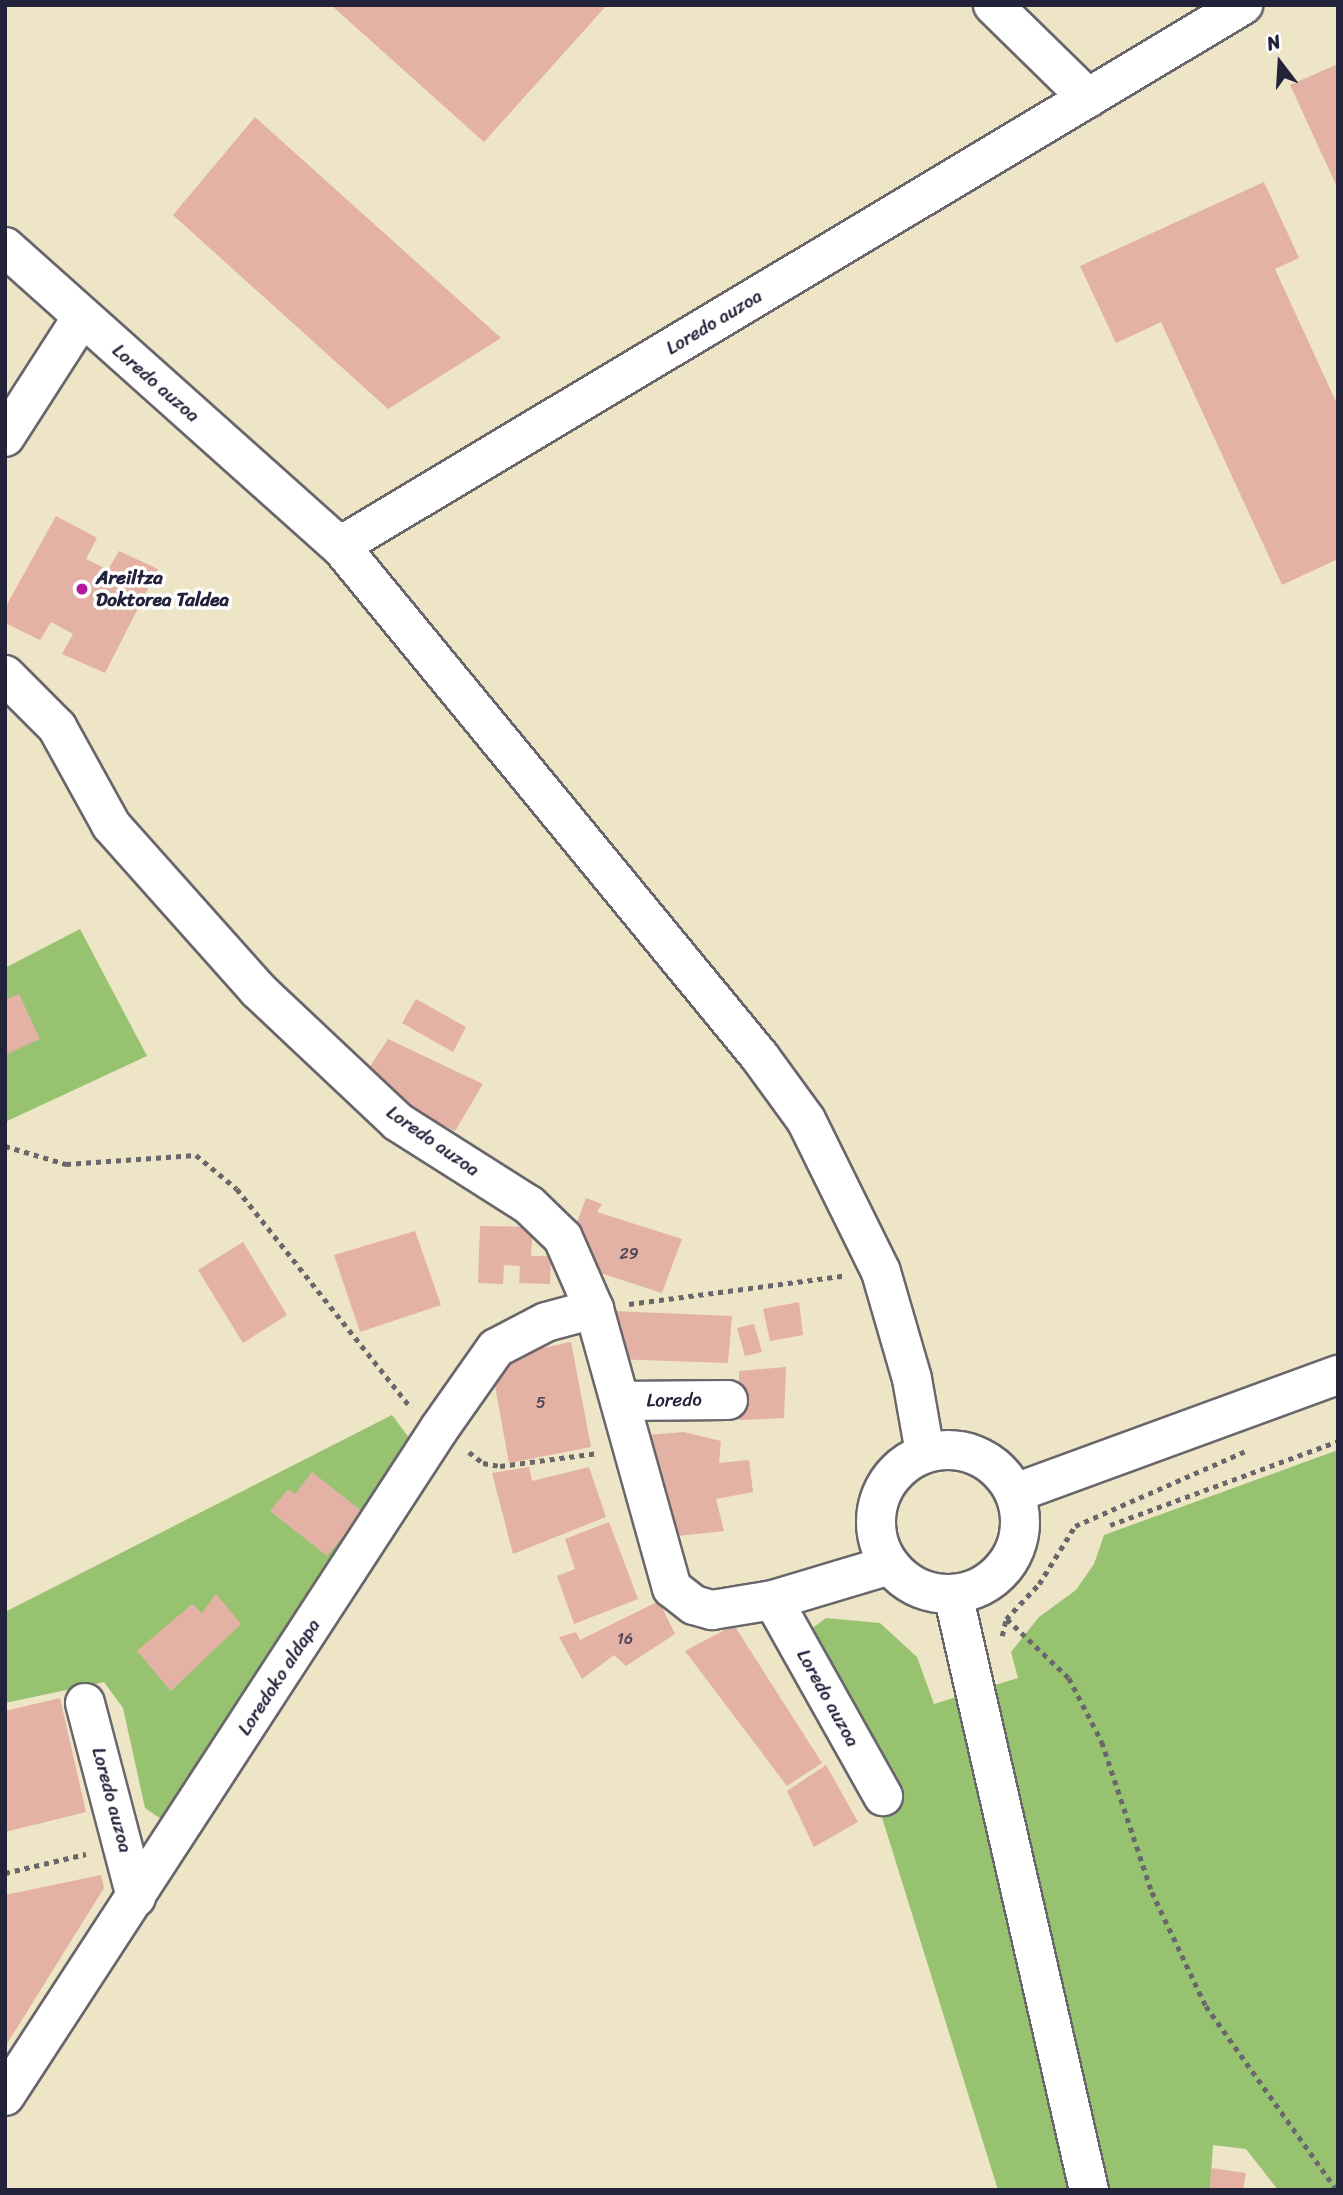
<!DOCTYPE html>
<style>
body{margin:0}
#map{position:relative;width:1343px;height:2195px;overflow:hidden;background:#eee4c6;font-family:Sriracha,sans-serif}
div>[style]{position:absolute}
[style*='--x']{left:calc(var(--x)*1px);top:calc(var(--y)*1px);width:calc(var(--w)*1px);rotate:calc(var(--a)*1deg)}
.green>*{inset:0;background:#97c26f}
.building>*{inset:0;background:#e4b1a5}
.path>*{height:4.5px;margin-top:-2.25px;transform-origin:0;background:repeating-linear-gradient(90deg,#69666c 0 5px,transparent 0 10px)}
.roads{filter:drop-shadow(2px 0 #69666c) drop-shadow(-2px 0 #69666c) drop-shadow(0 2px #69666c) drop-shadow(0 -2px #69666c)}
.street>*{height:38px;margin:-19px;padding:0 19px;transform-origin:19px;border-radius:19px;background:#fff}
.secondary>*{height:38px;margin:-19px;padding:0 19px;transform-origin:19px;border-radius:19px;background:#fff}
.secondary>.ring{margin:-19px;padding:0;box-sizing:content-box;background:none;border:38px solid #fff;border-radius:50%}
.dots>*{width:19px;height:19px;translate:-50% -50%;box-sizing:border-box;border:4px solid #fff;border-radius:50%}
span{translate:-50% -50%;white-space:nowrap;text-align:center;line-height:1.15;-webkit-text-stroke:7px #fff;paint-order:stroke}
.number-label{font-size:16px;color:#524656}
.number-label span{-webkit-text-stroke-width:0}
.street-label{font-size:19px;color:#22223b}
.poi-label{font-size:19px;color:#22223b;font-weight:700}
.left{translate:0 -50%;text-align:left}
.frame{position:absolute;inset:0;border:7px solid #22223b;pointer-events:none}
.north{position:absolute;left:1245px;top:28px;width:70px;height:70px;-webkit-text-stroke:5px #fff;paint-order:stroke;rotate:343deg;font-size:19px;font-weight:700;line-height:28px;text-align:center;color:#22223b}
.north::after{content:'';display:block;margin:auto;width:24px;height:32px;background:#22223b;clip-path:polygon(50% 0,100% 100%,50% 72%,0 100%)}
</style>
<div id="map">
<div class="green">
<div style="clip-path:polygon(80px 929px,147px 1056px,5px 1122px,5px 968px)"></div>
<div style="clip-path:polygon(392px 1415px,413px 1443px,164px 1821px,145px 1808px,123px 1708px,104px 1682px,5px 1703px,5px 1612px)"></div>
<div style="clip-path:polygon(1338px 1450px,1338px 2190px,1278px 2190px,1246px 2149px,1213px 2145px,1210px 2190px,998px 2190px,880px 1811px,804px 1634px,826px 1618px,880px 1623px,917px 1657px,934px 1704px,1018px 1678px,1011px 1652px,1039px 1617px,1076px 1590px,1094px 1564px,1104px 1535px)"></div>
</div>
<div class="building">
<div style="clip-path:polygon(331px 5px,607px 5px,484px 142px)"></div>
<div style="clip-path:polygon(1338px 64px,1338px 189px,1290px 85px)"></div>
<div style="clip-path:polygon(255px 117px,501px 338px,388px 409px,173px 215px)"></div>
<div style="clip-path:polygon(1264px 182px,1299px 258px,1275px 269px,1338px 406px,1338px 559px,1282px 585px,1161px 322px,1116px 343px,1080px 266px)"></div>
<div style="clip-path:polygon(56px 516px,97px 538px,86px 559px,108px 570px,119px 551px,158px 569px,105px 673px,62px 654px,73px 634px,51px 622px,40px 640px,5px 623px,5px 608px)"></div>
<div style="clip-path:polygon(19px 994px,40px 1039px,5px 1055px,5px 1000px)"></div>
<div style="clip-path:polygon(416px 999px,466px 1027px,453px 1052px,402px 1023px)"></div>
<div style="clip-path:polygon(388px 1039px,483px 1084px,455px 1131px,382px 1094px,369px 1068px)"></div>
<div style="clip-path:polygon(586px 1198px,602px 1204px,597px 1212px,682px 1239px,662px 1293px,579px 1266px,571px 1239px)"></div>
<div style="clip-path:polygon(480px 1226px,533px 1227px,531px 1256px,551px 1256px,550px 1284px,519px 1283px,520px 1266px,504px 1265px,503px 1284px,478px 1283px)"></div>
<div style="clip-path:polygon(415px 1231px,441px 1305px,360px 1332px,334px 1255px)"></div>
<div style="clip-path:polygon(243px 1242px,287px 1315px,243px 1343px,198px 1270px)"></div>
<div style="clip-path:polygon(799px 1302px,803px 1335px,770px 1341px,763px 1309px)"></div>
<div style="clip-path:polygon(612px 1311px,732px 1316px,728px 1363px,612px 1359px)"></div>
<div style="clip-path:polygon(754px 1324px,762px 1352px,745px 1356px,737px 1328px)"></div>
<div style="clip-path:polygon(571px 1342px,591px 1447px,509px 1463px,490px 1359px)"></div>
<div style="clip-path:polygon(786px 1367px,784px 1418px,739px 1420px,739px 1371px)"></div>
<div style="clip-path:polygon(684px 1432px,721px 1441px,719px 1463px,749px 1460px,753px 1492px,716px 1499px,724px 1531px,669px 1537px,659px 1469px,647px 1435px)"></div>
<div style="clip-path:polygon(529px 1467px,532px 1481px,589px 1467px,606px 1517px,513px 1554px,492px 1473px)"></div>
<div style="clip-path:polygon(312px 1472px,363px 1512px,327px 1556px,270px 1511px,288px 1489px,295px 1494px)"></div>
<div style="clip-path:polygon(609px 1522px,638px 1599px,574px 1624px,557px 1576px,575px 1569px,565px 1539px)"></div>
<div style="clip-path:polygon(216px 1594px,241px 1624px,171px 1691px,137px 1651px,192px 1604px,202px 1613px)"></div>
<div style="clip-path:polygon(659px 1601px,675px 1634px,626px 1666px,614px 1655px,582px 1679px,559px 1637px,576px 1632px,580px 1640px)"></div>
<div style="clip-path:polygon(734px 1625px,822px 1763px,787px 1786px,685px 1651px)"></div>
<div style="clip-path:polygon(60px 1698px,86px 1812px,5px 1832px,5px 1711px)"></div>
<div style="clip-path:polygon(826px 1765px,858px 1822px,814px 1847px,787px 1791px)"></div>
<div style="clip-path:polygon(101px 1875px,104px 1888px,5px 2047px,5px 1895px)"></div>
<div style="clip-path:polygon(1211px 2168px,1246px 2173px,1243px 2190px,1210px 2190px)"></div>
</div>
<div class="path">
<div style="--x:5;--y:1146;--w:64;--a:16.4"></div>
<div style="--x:66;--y:1164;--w:130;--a:-4"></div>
<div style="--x:196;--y:1155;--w:53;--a:39.7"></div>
<div style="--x:237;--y:1189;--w:280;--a:51.5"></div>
<div style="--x:629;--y:1304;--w:216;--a:-7.5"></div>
<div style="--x:469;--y:1452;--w:18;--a:38"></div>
<div style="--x:483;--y:1463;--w:17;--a:10"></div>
<div style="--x:500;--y:1466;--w:99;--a:-7.6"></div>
<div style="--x:1110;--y:1525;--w:243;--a:-20.2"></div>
<div style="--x:1007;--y:1619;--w:86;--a:43.6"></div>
<div style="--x:1069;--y:1678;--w:72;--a:62.7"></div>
<div style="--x:1102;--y:1742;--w:158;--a:71.6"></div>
<div style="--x:1152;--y:1892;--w:126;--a:64.7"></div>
<div style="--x:1206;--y:2006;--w:226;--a:54.6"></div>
<div style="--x:1002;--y:1636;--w:17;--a:-77"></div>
<div style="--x:1006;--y:1619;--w:48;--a:-46.7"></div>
<div style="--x:1039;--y:1584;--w:68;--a:-58.2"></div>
<div style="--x:1075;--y:1526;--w:187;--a:-23.7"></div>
<div style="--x:5;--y:1873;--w:83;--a:-13.2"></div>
</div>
<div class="roads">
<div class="street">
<div style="--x:993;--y:5;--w:133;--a:44.4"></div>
<div style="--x:5;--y:247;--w:449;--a:41.8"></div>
<div style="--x:340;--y:546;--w:661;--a:50.58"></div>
<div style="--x:760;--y:1057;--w:78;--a:53.9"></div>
<div style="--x:806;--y:1120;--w:169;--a:63.7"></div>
<div style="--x:881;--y:1272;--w:111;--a:73.8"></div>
<div style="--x:912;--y:1379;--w:75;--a:80"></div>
<div style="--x:5;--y:437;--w:143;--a:-57.3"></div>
<div style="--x:340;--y:546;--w:1053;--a:-30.93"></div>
<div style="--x:5;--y:675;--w:74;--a:45"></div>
<div style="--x:57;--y:727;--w:112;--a:61.1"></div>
<div style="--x:111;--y:825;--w:221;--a:48.3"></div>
<div style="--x:258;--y:990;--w:192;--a:43.3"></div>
<div style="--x:398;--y:1122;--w:155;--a:32.4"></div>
<div style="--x:529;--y:1205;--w:47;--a:44.1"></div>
<div style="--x:563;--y:1238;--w:77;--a:66.4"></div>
<div style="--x:594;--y:1309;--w:290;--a:74.4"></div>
<div style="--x:672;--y:1588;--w:28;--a:38"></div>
<div style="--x:694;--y:1605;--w:19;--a:16"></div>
<div style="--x:712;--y:1610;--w:62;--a:-9.3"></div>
<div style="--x:773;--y:1600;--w:122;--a:-16.7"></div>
<div style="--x:620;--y:1401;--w:108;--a:-0.5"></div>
<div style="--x:773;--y:1600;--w:225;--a:60.7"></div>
<div style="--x:85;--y:1703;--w:201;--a:75.3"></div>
<div style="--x:5;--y:2096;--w:796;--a:-56.95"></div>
<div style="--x:439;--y:1429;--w:99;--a:-54.9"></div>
<div style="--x:496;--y:1348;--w:56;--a:-27.5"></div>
<div style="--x:546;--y:1322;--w:50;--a:-15.2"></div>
</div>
<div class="secondary">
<div class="ring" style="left:876px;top:1450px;width:106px;height:106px"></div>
<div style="--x:1015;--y:1493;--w:344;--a:-20.1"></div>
<div style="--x:953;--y:1594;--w:611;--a:77.15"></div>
</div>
</div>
<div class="dots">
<div style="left:82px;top:589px;background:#b5179e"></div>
</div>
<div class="number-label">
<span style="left:629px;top:1254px">29</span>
<span style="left:541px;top:1403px">5</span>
<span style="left:625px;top:1639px">16</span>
</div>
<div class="street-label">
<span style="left:714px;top:322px;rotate:-31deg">Loredo auzoa</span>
<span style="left:156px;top:383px;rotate:41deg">Loredo auzoa</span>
<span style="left:433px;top:1141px;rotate:35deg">Loredo auzoa</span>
<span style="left:674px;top:1400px;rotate:-1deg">Loredo</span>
<span style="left:279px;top:1677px;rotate:-57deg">Loredoko aldapa</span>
<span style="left:828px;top:1698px;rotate:61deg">Loredo auzoa</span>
<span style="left:112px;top:1800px;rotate:75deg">Loredo auzoa</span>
</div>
<div class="poi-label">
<span class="left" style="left:96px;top:589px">Areiltza<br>Doktorea Taldea</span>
</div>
<div class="frame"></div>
<div class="north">N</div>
</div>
